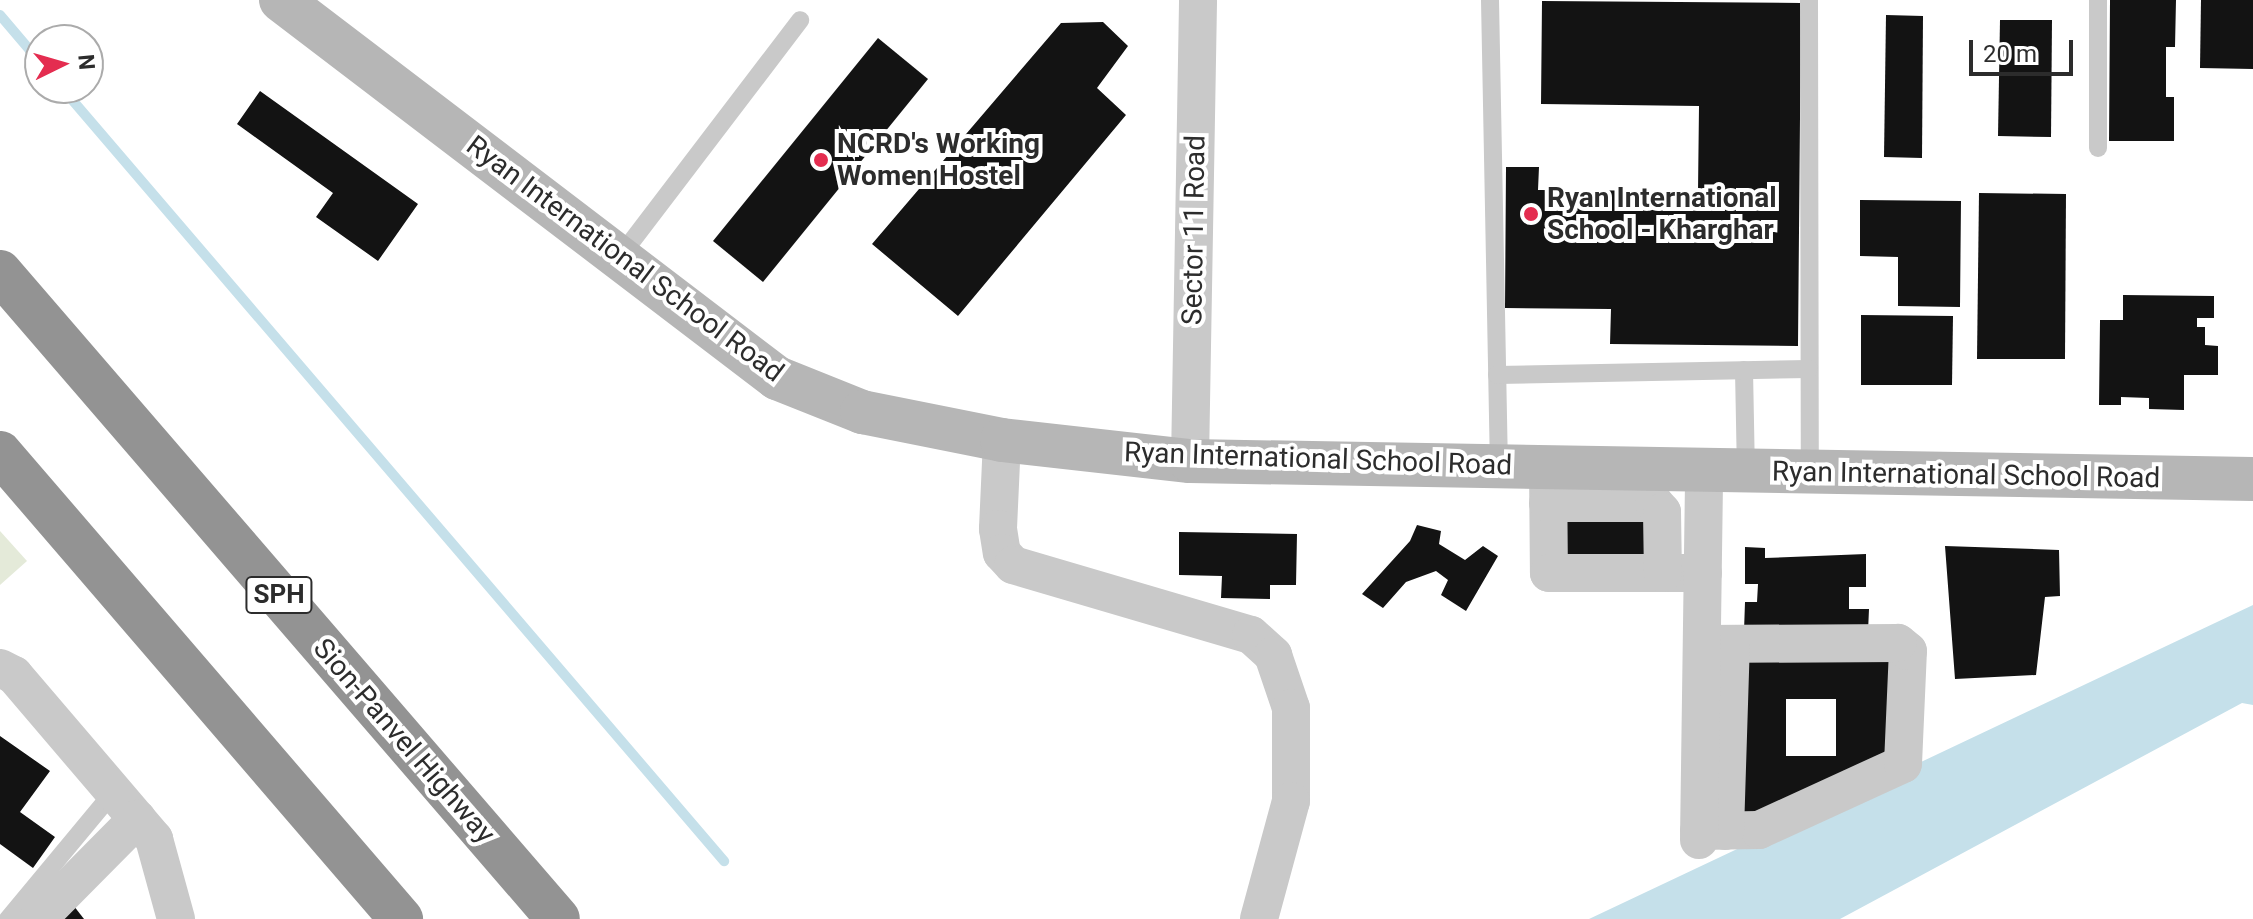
<!DOCTYPE html>
<style>
body{margin:0}
#map{position:relative;width:2253px;height:919px;overflow:hidden;background:#fff;font-family:Roboto,sans-serif}
div>[style]{position:absolute}
[style*='--x']{left:calc(var(--x)*1px);top:calc(var(--y)*1px);width:calc(var(--w)*1px);rotate:calc(var(--a)*1deg)}
.green>*{inset:0;background:#e4ead9}
.water>*{inset:0;background:#c5e0ea}
.stream>*{height:10px;margin:-5px;padding:0 5px;transform-origin:5px;border-radius:5px;background:#c5e0ea}
.building>*{inset:0;background:#131313}
.lane>*{height:18px;margin:-9px;padding:0 9px;transform-origin:9px;border-radius:9px;background:#c9c9c9}
.street>*{height:38px;margin:-19px;padding:0 19px;transform-origin:19px;border-radius:19px;background:#c9c9c9}
.secondary>*{height:44px;margin:-22px;padding:0 22px;transform-origin:22px;border-radius:22px;background:#b6b6b6}
.highway>*{height:44px;margin:-22px;padding:0 22px;transform-origin:22px;border-radius:22px;background:#939393}
.dots>*{width:22px;height:22px;translate:-50% -50%;box-sizing:border-box;border:4px solid #fff;border-radius:50%}
span{translate:-50% -50%;white-space:nowrap;text-align:center;line-height:1.15;-webkit-text-stroke:8px #fff;paint-order:stroke}
.shield-label span{padding:2px 6px;background:#fff;border:2px solid;border-radius:6px;-webkit-text-stroke-width:0}
.shield-label{font-size:26px;color:#2c2c2c;font-weight:700}
.poi-label{font-size:28px;color:#2c2c2c;font-weight:700}
.left{translate:0 -50%;text-align:left}
.street-label{font-size:28px;color:#2c2c2c}
.north{position:absolute;left:24px;top:24px;width:80px;height:80px;box-sizing:border-box;background:#fff;border:2px solid #ababab;border-radius:50%;rotate:85deg;font-size:22px;font-weight:700;line-height:32px;text-align:center;color:#2c2c2c}
.north::after{content:'';display:block;margin:auto;width:28px;height:36px;background:#e42d50;clip-path:polygon(50% 0,100% 100%,50% 72%,0 100%)}
.scale{position:absolute;left:1969px;top:40px;width:104px;height:36px;box-sizing:border-box;border:4px solid #2c2c2c;border-top:0;padding-left:10px;font-size:24px;line-height:28px;white-space:nowrap;color:#2c2c2c;-webkit-text-stroke:6px #fff;paint-order:stroke}
</style>
<div id="map">
<div class="green">
<div style="clip-path:polygon(0 531px,27px 561px,0 585px)"></div>
</div>
<div class="water">
<div style="clip-path:polygon(2253px 605px,2253px 705px,2242px 703px,1840px 919px,1589px 919px)"></div>
</div>
<div class="stream">
<div style="--x:0;--y:15;--w:62;--a:49.6"></div>
<div style="--x:62;--y:88;--w:1018;--a:49.42"></div>
</div>
<div class="building">
<div style="clip-path:polygon(2110px 0,2176px 0,2175px 47px,2166px 47px,2166px 97px,2174px 97px,2174px 141px,2109px 141px)"></div>
<div style="clip-path:polygon(2201px 0,2253px 0,2253px 69px,2200px 68px)"></div>
<div style="clip-path:polygon(1542px 1px,1801px 3px,1798px 346px,1610px 344px,1611px 309px,1505px 308px,1506px 167px,1539px 167px,1538px 190px,1698px 191px,1699px 106px,1541px 104px)"></div>
<div style="clip-path:polygon(1886px 15px,1923px 16px,1922px 158px,1884px 157px)"></div>
<div style="clip-path:polygon(2000px 20px,2052px 20px,2051px 137px,1998px 136px)"></div>
<div style="clip-path:polygon(1103px 22px,1128px 46px,1097px 88px,1126px 115px,958px 316px,872px 244px,1061px 23px)"></div>
<div style="clip-path:polygon(878px 38px,928px 79px,763px 282px,713px 241px)"></div>
<div style="clip-path:polygon(260px 91px,418px 204px,378px 261px,316px 217px,333px 193px,237px 124px)"></div>
<div style="clip-path:polygon(1979px 193px,2066px 194px,2065px 359px,1977px 359px)"></div>
<div style="clip-path:polygon(1860px 200px,1961px 201px,1960px 307px,1898px 306px,1898px 257px,1860px 256px)"></div>
<div style="clip-path:polygon(2123px 295px,2214px 296px,2214px 318px,2197px 318px,2197px 327px,2205px 327px,2205px 345px,2218px 346px,2218px 375px,2184px 375px,2184px 410px,2149px 409px,2149px 398px,2121px 397px,2121px 405px,2099px 405px,2100px 320px,2123px 320px)"></div>
<div style="clip-path:polygon(1861px 315px,1953px 316px,1952px 385px,1861px 385px)"></div>
<div style="clip-path:polygon(1551px 507px,1650px 507px,1660px 566px,1551px 570px)"></div>
<div style="clip-path:polygon(1417px 525px,1441px 531px,1439px 544px,1465px 560px,1483px 546px,1498px 556px,1466px 611px,1441px 595px,1448px 580px,1436px 571px,1406px 582px,1383px 608px,1362px 594px,1410px 541px)"></div>
<div style="clip-path:polygon(1179px 532px,1297px 534px,1296px 585px,1270px 585px,1270px 599px,1221px 598px,1222px 576px,1179px 575px)"></div>
<div style="clip-path:polygon(1945px 546px,2059px 550px,2060px 596px,2045px 597px,2036px 675px,1955px 679px)"></div>
<div style="clip-path:polygon(1745px 547px,1765px 548px,1765px 558px,1866px 554px,1866px 587px,1849px 587px,1849px 609px,1869px 609px,1868px 632px,1744px 631px,1745px 602px,1757px 602px,1758px 584px,1745px 584px)"></div>
<div style="clip-path:polygon(evenodd,1739px 649px,1903px 651px,1899px 761px,1731px 825px,1739px 649px,1786px 699px,1836px 699px,1836px 756px,1786px 756px,1786px 699px)"></div>
<div style="clip-path:polygon(0 736px,50px 771px,20px 812px,55px 837px,33px 868px,0 844px)"></div>
<div style="clip-path:polygon(70px 901px,84px 919px,48px 919px)"></div>
</div>
<div class="lane">
<div style="--x:1490;--y:0;--w:465;--a:88.9"></div>
<div style="--x:1809;--y:0;--w:472;--a:89.9"></div>
<div style="--x:2098;--y:148;--w:148;--a:-90"></div>
<div style="--x:619;--y:258;--w:299;--a:-52.7"></div>
<div style="--x:1744;--y:370;--w:101;--a:88.9"></div>
<div style="--x:1497;--y:375;--w:312;--a:-1.1"></div>
<div style="--x:8;--y:919;--w:168;--a:-50.3"></div>
</div>
<div class="street">
<div style="--x:1002;--y:440;--w:89;--a:92.6"></div>
<div style="--x:998;--y:529;--w:24;--a:81"></div>
<div style="--x:1002;--y:553;--w:16;--a:47"></div>
<div style="--x:1013;--y:565;--w:248;--a:16.4"></div>
<div style="--x:1251;--y:635;--w:30;--a:42"></div>
<div style="--x:1273;--y:655;--w:56;--a:71.2"></div>
<div style="--x:1291;--y:708;--w:93;--a:90"></div>
<div style="--x:1291;--y:801;--w:122;--a:105.2"></div>
<div style="--x:1190;--y:461;--w:461;--a:-89"></div>
<div style="--x:1548;--y:466;--w:107;--a:89.5"></div>
<div style="--x:1549;--y:573;--w:154;--a:0"></div>
<div style="--x:1548;--y:503;--w:106;--a:0"></div>
<div style="--x:1654;--y:503;--w:12;--a:48"></div>
<div style="--x:1662;--y:512;--w:61;--a:89.1"></div>
<div style="--x:0;--y:668;--w:16;--a:27"></div>
<div style="--x:14;--y:675;--w:216;--a:49.5"></div>
<div style="--x:154;--y:839;--w:83;--a:74.6"></div>
<div style="--x:1699;--y:831;--w:60;--a:-1"></div>
<div style="--x:1759;--y:830;--w:158;--a:-24.6"></div>
<div style="--x:1903;--y:764;--w:113;--a:-87.5"></div>
<div style="--x:1908;--y:651;--w:13;--a:-141"></div>
<div style="--x:1898;--y:643;--w:196;--a:179.7"></div>
<div style="--x:1725;--y:831;--w:187;--a:-88.2"></div>
<div style="--x:1699;--y:840;--w:370;--a:-89.2"></div>
<div style="--x:38;--y:919;--w:141;--a:-45.3"></div>
</div>
<div class="secondary">
<div style="--x:281;--y:0;--w:624;--a:37.31"></div>
<div style="--x:777;--y:378;--w:92;--a:21.8"></div>
<div style="--x:862;--y:412;--w:143;--a:11.3"></div>
<div style="--x:1002;--y:440;--w:189;--a:6.4"></div>
<div style="--x:1190;--y:461;--w:1063;--a:0.97"></div>
</div>
<div class="highway">
<div style="--x:0;--y:272;--w:854;--a:49.22"></div>
<div style="--x:0;--y:453;--w:615;--a:49.29"></div>
</div>
<div class="dots">
<div style="left:821px;top:160px;background:#e42d50"></div>
<div style="left:1531px;top:214px;background:#e42d50"></div>
</div>
<div class="shield-label">
<span style="left:279px;top:595px">SPH</span>
</div>
<div class="poi-label">
<span class="left" style="left:837px;top:160px">NCRD's Working<br>Women Hostel</span>
<span class="left" style="left:1547px;top:214px">Ryan International<br>School - Kharghar</span>
</div>
<div class="street-label">
<span style="left:1194px;top:230px;rotate:-89deg">Sector 11 Road</span>
<span style="left:625px;top:259px;rotate:37deg">Ryan International School Road</span>
<span style="left:1318px;top:459px;rotate:2deg">Ryan International School Road</span>
<span style="left:1966px;top:475px;rotate:1deg">Ryan International School Road</span>
<span style="left:404px;top:741px;rotate:49deg">Sion-Panvel Highway</span>
</div>
<div class="north">N</div>
<div class="scale">20 m</div>
</div>
